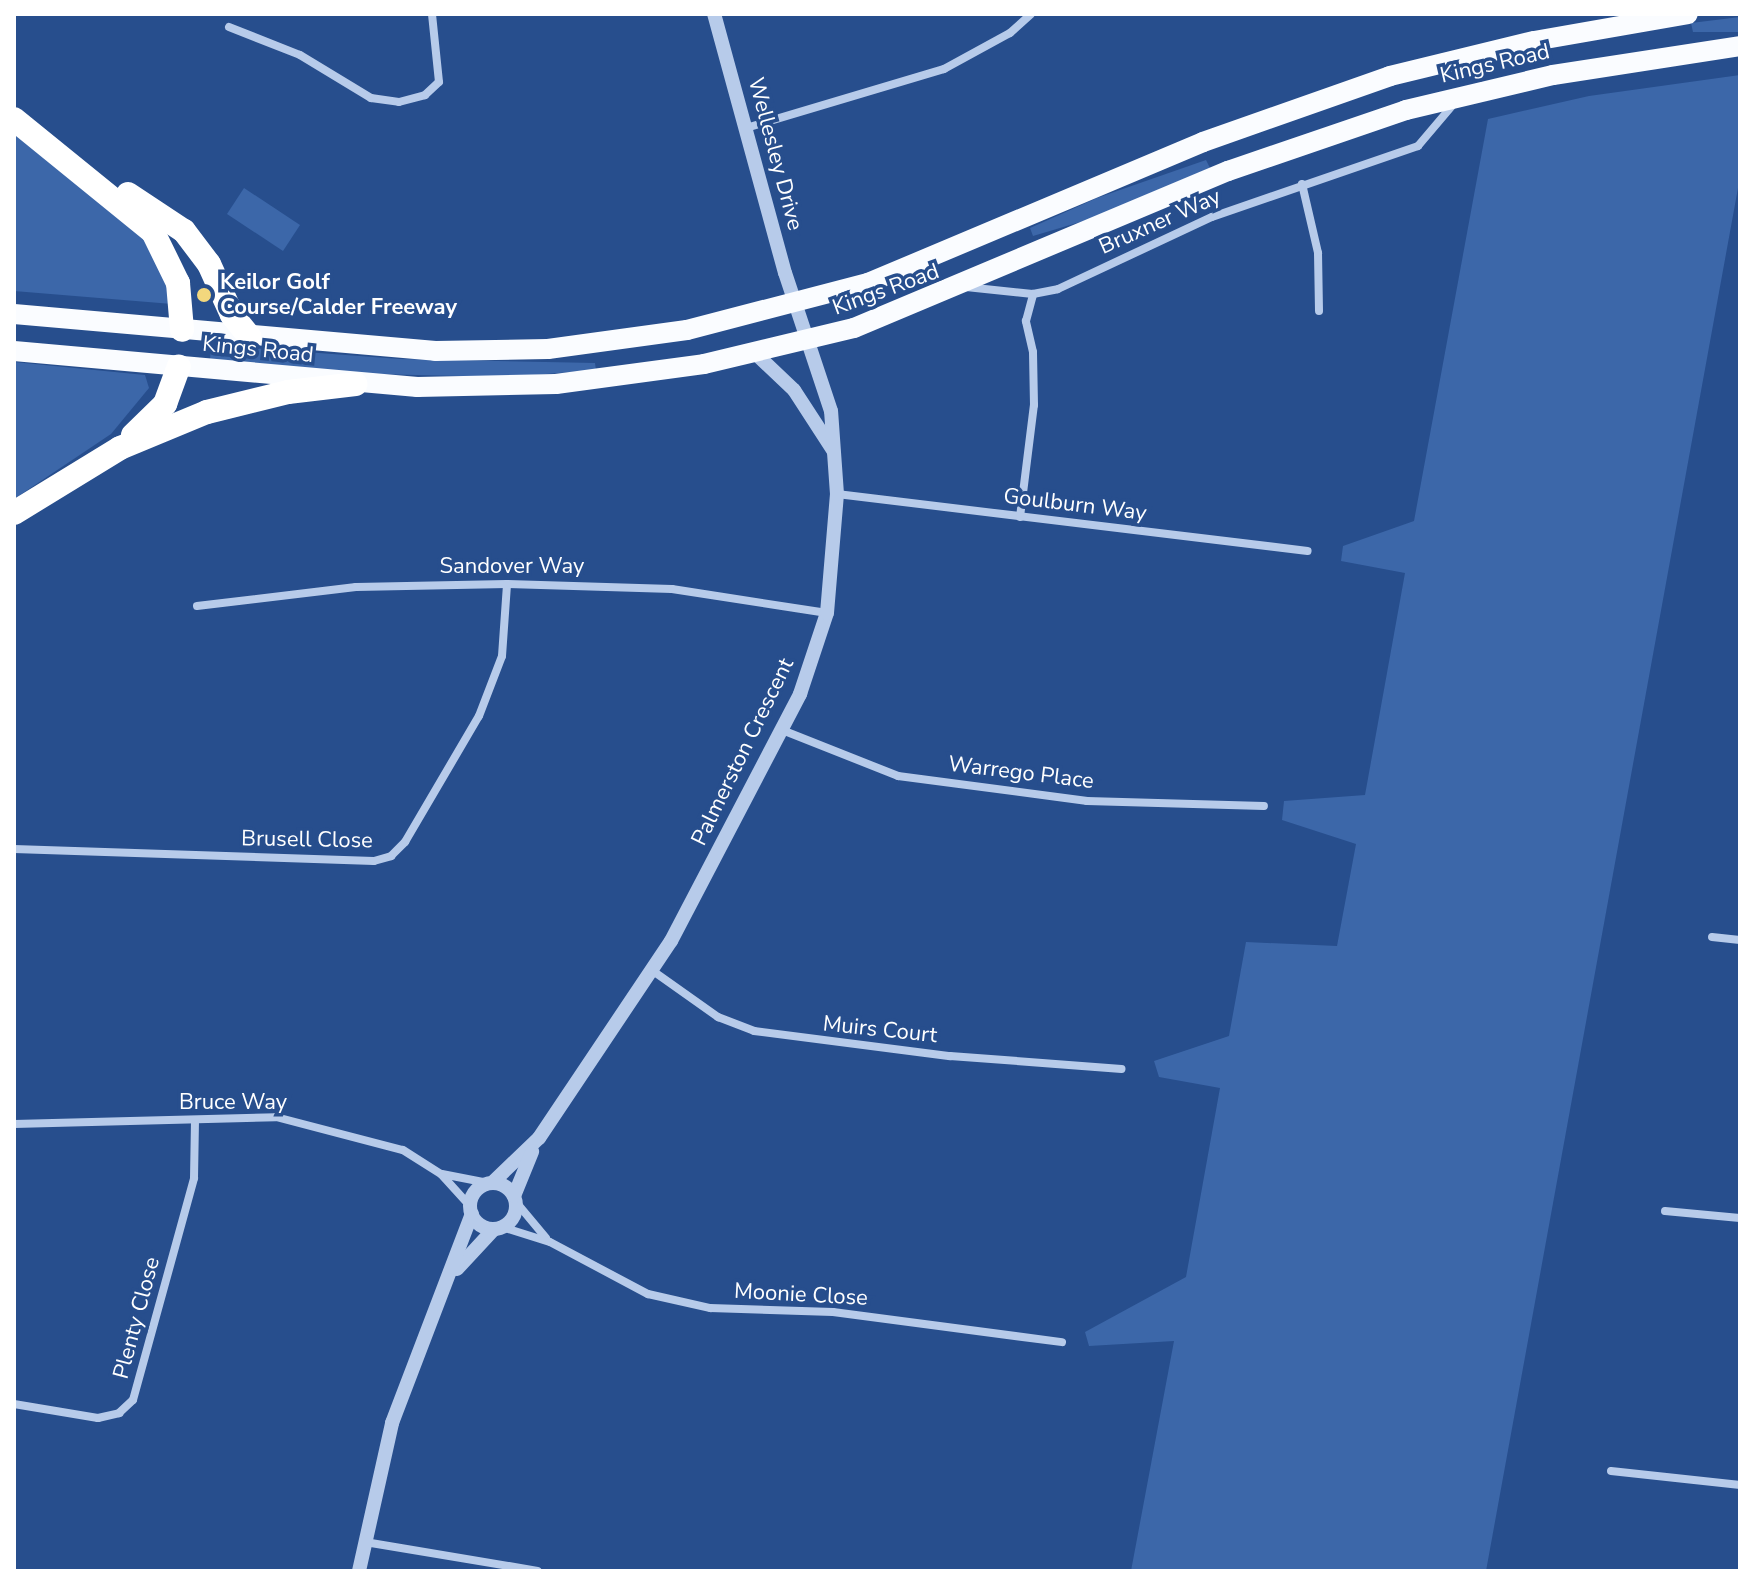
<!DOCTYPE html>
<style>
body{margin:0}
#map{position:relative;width:1754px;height:1585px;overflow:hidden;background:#274e8d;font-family:"Nunito Sans",sans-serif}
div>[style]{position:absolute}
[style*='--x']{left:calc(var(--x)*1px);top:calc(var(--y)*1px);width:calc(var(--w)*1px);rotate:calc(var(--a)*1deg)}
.green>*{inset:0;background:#3c67a9}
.minor>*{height:8px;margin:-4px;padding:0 4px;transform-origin:4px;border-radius:4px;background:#b7cbea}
.tertiary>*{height:14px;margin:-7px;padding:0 7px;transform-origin:7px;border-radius:7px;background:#b7cbea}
.tertiary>.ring{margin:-7px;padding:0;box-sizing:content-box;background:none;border:14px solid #b7cbea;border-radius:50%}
.primary>*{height:20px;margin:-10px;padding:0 10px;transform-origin:10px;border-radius:10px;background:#fafcff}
.motorway>*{height:24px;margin:-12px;padding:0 12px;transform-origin:12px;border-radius:12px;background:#fff}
.dots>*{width:22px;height:22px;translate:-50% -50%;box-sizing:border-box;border:4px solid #274e8d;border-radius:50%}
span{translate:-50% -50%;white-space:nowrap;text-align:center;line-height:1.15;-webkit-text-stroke:7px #274e8d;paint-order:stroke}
.street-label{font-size:22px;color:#fff}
.poi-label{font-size:22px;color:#fff;font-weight:700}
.left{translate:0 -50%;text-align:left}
.frame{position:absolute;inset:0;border:16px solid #fff;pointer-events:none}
</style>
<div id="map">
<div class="green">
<div style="clip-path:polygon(1740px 17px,1740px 32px,1693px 32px,1691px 23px)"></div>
<div style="clip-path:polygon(1740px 75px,1740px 177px,1486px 1571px,1131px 1571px,1174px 1341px,1089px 1346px,1085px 1332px,1186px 1277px,1220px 1088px,1159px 1077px,1154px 1061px,1229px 1036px,1246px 942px,1337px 946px,1356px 844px,1282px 820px,1284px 801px,1365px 795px,1405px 573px,1341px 561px,1343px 546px,1414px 521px,1488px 119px,1589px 96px)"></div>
<div style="clip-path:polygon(14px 134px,148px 242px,163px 268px,172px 304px,14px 291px)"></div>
<div style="clip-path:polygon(1206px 160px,1210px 168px,1087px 220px,1033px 236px,1030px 228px,1097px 198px)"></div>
<div style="clip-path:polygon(244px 188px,300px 225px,283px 251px,227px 214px)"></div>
<div style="clip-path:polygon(211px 345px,400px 359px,595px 363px,596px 370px,507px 377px,371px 374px,210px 360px)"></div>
<div style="clip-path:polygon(14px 362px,145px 375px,149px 388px,111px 434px,14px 499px)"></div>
</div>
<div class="minor">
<div style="--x:229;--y:27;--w:76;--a:21.5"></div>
<div style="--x:300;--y:55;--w:83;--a:31.2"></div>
<div style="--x:371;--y:98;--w:28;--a:8"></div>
<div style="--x:399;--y:102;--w:27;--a:-15"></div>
<div style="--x:425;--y:95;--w:19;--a:-43"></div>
<div style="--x:439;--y:82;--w:68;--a:-95.9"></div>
<div style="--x:746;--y:128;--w:207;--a:-16.6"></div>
<div style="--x:944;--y:69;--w:75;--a:-28.6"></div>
<div style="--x:1010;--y:33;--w:28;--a:-42"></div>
<div style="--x:1302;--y:184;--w:71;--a:76.9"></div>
<div style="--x:1318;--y:253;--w:58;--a:89"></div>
<div style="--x:966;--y:287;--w:67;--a:6"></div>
<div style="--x:1033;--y:294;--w:25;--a:-11"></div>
<div style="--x:1058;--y:289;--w:170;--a:-25.1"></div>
<div style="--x:1212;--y:217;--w:218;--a:-19"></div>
<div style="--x:1418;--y:146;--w:60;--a:-49.7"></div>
<div style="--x:837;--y:494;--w:474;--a:6.9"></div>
<div style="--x:1020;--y:517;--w:113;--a:-82.9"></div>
<div style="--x:1034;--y:405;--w:53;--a:-91.1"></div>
<div style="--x:1033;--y:352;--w:32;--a:-103"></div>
<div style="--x:1026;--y:321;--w:28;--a:-75"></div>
<div style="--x:197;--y:606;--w:160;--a:-6.8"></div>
<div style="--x:356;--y:587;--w:151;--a:-1.1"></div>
<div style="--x:507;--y:584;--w:165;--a:1.7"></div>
<div style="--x:672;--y:589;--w:157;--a:8.8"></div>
<div style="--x:782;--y:730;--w:125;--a:21.6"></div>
<div style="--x:898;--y:776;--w:191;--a:7.5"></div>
<div style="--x:1087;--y:801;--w:177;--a:1.6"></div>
<div style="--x:14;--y:849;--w:360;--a:1.9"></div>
<div style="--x:374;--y:861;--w:18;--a:-16"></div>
<div style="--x:391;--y:856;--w:20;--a:-45"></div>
<div style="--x:405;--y:842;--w:146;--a:-59.6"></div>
<div style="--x:479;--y:716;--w:64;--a:-69"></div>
<div style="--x:502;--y:656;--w:72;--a:-86"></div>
<div style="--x:1712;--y:937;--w:28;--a:6"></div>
<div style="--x:653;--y:971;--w:80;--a:35.3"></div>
<div style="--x:718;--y:1017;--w:39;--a:21"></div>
<div style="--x:754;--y:1031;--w:198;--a:7.3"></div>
<div style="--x:950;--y:1056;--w:172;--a:4.3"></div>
<div style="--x:14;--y:1124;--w:262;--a:-1.5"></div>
<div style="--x:276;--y:1117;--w:131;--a:14.6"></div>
<div style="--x:403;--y:1150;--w:45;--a:32.3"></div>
<div style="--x:441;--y:1174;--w:43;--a:47.8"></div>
<div style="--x:442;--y:1174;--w:47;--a:11.1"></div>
<div style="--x:516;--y:1202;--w:47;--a:50.2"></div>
<div style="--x:1665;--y:1211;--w:75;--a:5.3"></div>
<div style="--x:502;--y:1227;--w:50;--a:17.4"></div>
<div style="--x:550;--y:1242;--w:111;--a:28"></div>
<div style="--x:648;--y:1294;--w:64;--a:12.7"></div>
<div style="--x:710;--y:1308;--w:123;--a:1.9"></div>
<div style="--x:833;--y:1312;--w:231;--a:7.5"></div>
<div style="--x:14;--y:1404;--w:85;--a:9.5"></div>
<div style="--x:98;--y:1418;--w:22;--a:-13"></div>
<div style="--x:119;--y:1413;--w:19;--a:-43"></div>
<div style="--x:133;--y:1400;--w:230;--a:-74.6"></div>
<div style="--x:194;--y:1178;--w:58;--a:-89"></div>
<div style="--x:1611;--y:1471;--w:130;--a:6.2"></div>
<div style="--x:365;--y:1542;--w:175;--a:9.5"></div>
</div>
<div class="tertiary">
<div style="--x:756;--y:354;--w:52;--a:43.5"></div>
<div style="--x:794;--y:390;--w:72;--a:57"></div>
<div style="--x:492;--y:1183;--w:65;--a:-43.8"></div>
<div style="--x:539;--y:1138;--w:237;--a:-56.2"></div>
<div style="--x:671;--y:941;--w:279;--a:-62.4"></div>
<div style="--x:800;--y:694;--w:85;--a:-71.6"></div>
<div style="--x:827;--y:613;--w:119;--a:-85.2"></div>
<div style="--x:837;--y:494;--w:83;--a:-94.1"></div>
<div style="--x:831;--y:411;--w:145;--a:-108.4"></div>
<div style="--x:785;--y:273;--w:269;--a:-105.3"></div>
<div class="ring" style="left:470px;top:1183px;width:32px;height:32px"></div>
<div style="--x:514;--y:1196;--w:48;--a:-67.8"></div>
<div style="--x:457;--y:1269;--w:54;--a:-47.2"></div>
<div style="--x:359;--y:1571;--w:152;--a:-77.4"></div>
<div style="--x:392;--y:1423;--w:224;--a:-69.1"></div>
</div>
<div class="primary">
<div style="--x:14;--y:314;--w:423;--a:5"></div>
<div style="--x:435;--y:351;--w:113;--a:-1"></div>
<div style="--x:548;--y:349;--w:140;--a:-7.8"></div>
<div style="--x:687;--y:330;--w:187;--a:-14.6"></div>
<div style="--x:868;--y:283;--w:363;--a:-22.8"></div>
<div style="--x:1203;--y:142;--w:198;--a:-19.4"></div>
<div style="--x:1390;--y:76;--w:148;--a:-13.7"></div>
<div style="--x:1534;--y:41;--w:156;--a:-9.9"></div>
<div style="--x:14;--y:351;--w:405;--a:5.1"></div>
<div style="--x:417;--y:387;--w:139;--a:-1.2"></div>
<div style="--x:556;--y:384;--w:149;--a:-7.7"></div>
<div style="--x:704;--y:364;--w:154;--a:-13.5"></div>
<div style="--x:854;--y:328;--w:406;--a:-22.8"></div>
<div style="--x:1228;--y:171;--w:188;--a:-18.9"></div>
<div style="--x:1406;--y:110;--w:151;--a:-13.4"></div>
<div style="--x:1553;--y:75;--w:189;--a:-8.8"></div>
</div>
<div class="motorway">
<div style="--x:14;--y:119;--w:179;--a:39.1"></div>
<div style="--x:153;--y:232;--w:57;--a:63.9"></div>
<div style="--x:178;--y:283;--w:47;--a:85.1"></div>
<div style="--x:128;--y:194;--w:67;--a:33.5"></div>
<div style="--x:184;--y:231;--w:41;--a:52.9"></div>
<div style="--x:209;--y:264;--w:56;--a:65.7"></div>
<div style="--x:232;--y:315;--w:28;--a:51"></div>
<div style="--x:133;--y:435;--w:45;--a:-44.1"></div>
<div style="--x:165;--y:404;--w:40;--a:-69.8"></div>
<div style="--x:14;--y:513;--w:124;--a:-31.5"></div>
<div style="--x:120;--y:448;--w:94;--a:-22.5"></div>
<div style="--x:207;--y:412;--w:83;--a:-13.9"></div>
<div style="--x:288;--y:392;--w:68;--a:-6.7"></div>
</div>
<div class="dots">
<div style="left:204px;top:295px;background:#f2d77d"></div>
</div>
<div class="street-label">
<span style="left:1495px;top:64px;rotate:-13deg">Kings Road</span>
<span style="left:775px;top:154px;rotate:75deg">Wellesley Drive</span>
<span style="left:1160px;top:222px;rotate:-24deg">Bruxner Way</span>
<span style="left:886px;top:290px;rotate:-20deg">Kings Road</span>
<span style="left:258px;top:350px;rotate:6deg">Kings Road</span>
<span style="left:1075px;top:505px;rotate:7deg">Goulburn Way</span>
<span style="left:512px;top:567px">Sandover Way</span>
<span style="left:743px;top:752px;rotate:-64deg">Palmerston Crescent</span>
<span style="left:1021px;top:773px;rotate:7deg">Warrego Place</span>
<span style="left:307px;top:840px;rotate:1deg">Brusell Close</span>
<span style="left:880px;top:1030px;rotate:6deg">Muirs Court</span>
<span style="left:233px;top:1103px">Bruce Way</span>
<span style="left:801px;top:1295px;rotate:3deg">Moonie Close</span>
<span style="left:137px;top:1318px;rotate:-75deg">Plenty Close</span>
</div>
<div class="poi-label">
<span class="left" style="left:220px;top:295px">Keilor Golf<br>Course/Calder Freeway</span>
</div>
<div class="frame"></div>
</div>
